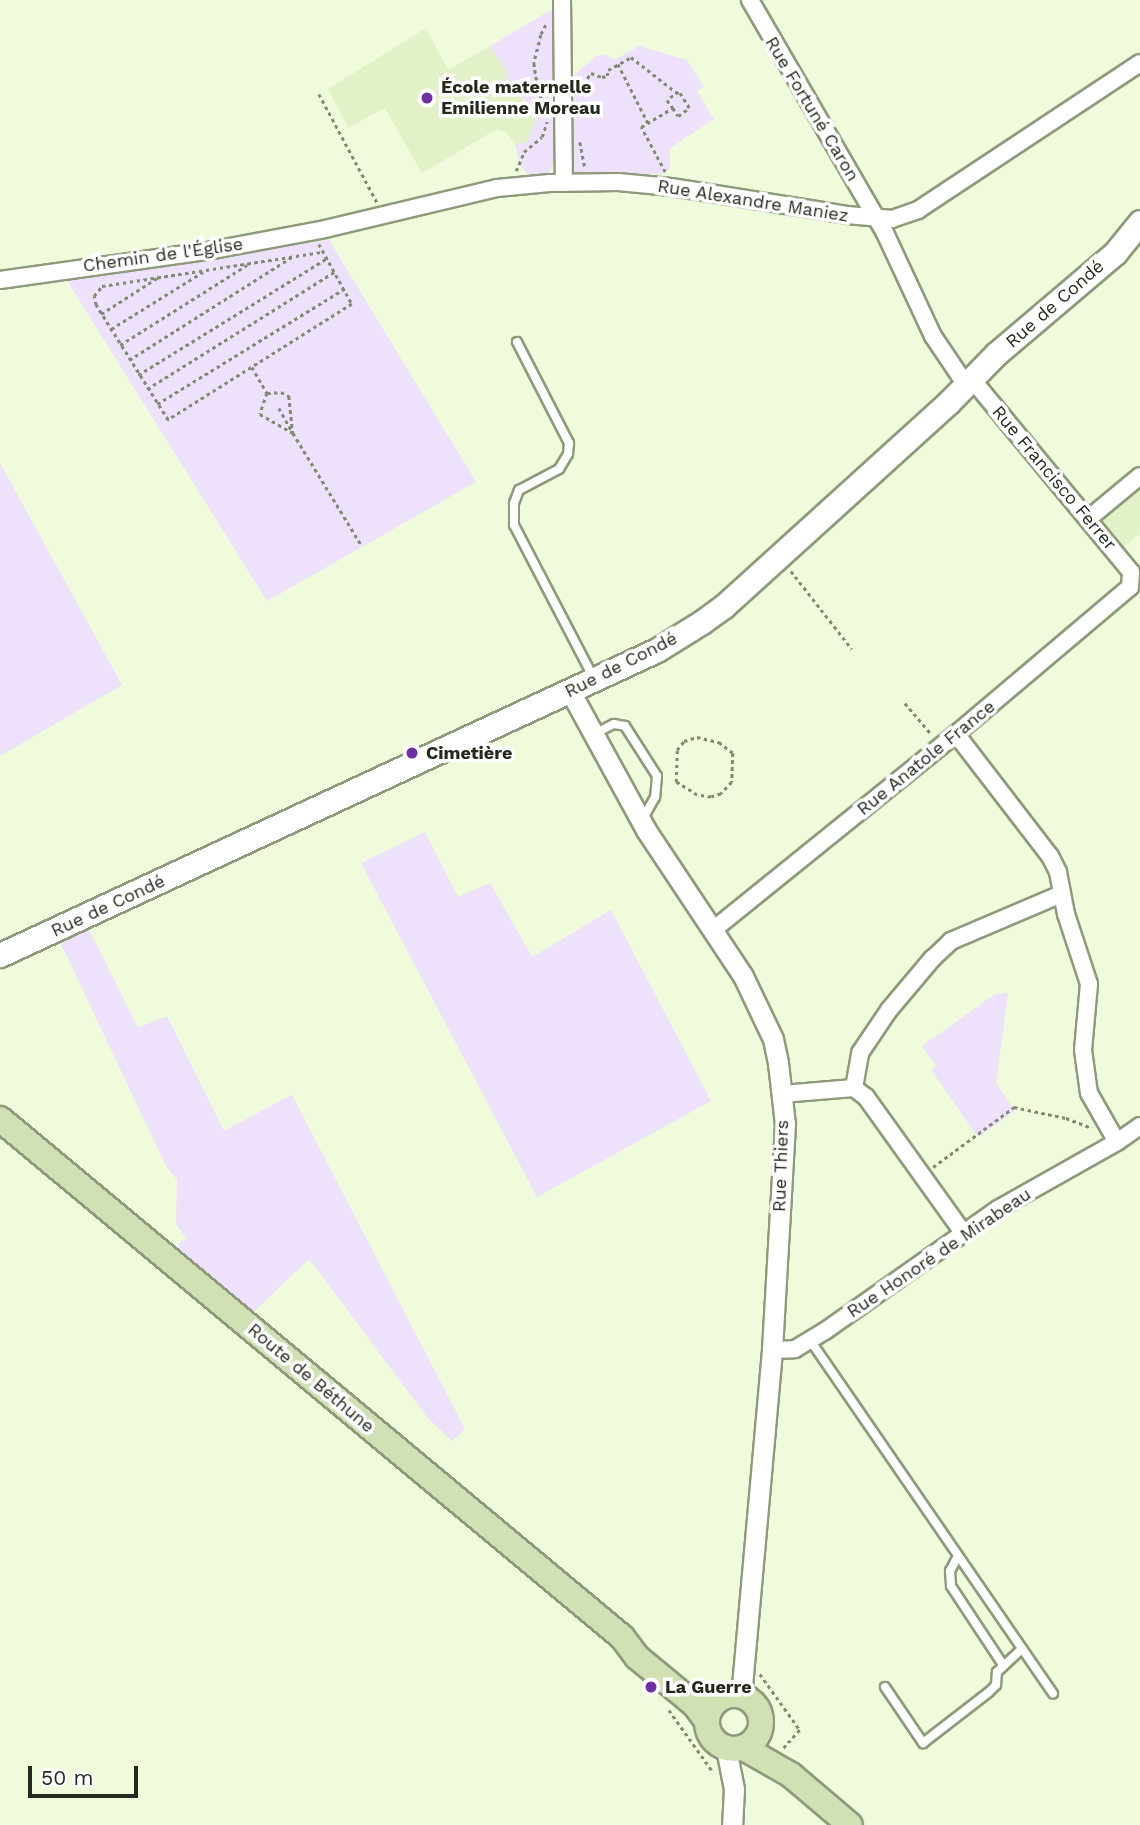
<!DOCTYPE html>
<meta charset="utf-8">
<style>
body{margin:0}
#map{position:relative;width:1140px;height:1825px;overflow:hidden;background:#effbda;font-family:"Work Sans",sans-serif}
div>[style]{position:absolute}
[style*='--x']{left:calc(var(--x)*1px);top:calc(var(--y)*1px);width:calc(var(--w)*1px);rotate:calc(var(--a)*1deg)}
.built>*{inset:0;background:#e3f1c9}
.green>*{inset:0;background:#ede1fc}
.path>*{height:2.5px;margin-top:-1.25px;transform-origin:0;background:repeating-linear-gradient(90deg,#818973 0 3.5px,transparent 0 7px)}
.roads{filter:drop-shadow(2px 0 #8f9a7c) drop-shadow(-2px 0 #8f9a7c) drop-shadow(0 2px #8f9a7c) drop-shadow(0 -2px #8f9a7c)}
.service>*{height:8px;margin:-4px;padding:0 4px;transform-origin:4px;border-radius:4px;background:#fff}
.minor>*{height:16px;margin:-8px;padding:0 8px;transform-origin:8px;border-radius:8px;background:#fff}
.tertiary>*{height:19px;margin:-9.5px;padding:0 9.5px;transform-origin:9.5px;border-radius:9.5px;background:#fff}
.secondary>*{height:23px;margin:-11.5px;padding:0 11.5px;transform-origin:11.5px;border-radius:11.5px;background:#fff}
.primary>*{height:24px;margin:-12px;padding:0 12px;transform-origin:12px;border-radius:12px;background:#d1e0b5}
.primary>.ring{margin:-12px;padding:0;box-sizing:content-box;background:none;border:24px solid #d1e0b5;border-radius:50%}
.dots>*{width:19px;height:19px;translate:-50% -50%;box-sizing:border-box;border:4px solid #fff;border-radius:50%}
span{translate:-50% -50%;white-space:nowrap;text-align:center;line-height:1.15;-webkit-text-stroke:7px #fff;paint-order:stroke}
.poi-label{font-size:18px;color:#25291d;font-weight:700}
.left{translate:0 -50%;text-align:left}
.street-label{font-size:18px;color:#25291d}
.scale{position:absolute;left:28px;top:1766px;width:110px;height:32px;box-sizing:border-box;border:4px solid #25291d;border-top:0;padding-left:9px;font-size:21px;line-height:24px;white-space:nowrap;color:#25291d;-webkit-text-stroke:5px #fff;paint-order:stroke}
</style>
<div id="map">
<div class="built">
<div style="clip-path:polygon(426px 28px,448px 70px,490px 46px,505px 69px,508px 84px,538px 115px,527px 142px,515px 145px,506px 132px,497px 129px,422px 173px,385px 108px,348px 128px,328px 89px)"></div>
<div style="clip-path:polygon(1140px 484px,1140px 534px,1123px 547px,1098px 519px)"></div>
</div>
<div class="green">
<div style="clip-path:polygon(554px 8px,553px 165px,548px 174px,528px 175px,520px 165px,515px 145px,527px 142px,538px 114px,508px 84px,505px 69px,490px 46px)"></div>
<div style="clip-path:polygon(639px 46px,687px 60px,704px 87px,697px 91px,714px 119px,670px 148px,670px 169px,661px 174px,573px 173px,572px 77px,596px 56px,607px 55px,615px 60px)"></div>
<div style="clip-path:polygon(329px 240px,476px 482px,267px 601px,66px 279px)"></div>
<div style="clip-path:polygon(0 463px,122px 685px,0 756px)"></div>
<div style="clip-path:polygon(425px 832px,458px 897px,490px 883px,532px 957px,611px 910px,711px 1101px,537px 1197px,361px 863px)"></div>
<div style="clip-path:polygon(83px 917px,138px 1028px,167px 1016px,224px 1131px,292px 1095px,465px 1429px,452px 1441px,427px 1417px,309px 1259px,243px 1322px,164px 1256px,186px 1238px,176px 1224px,177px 1180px,165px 1164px,55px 931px)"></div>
<div style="clip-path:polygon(1008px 993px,996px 1083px,1015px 1111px,978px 1137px,931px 1070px,936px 1065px,922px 1046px,995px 994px)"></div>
</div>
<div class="path">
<div style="--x:546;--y:25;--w:11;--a:117"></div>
<div style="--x:541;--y:35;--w:29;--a:104"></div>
<div style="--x:534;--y:63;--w:25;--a:81"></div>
<div style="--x:538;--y:88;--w:28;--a:72"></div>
<div style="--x:618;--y:64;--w:66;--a:63"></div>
<div style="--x:578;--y:78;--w:8;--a:50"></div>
<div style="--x:583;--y:84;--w:6;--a:129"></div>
<div style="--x:583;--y:84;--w:14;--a:-54"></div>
<div style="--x:591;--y:73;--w:12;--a:20"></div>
<div style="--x:602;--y:77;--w:5;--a:-11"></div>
<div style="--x:607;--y:76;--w:6;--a:-81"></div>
<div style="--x:608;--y:70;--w:26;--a:-29"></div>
<div style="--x:631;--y:57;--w:58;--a:38"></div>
<div style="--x:319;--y:94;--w:123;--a:61.8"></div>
<div style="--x:580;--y:142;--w:25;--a:79"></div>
<div style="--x:516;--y:171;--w:21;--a:-67"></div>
<div style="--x:524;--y:152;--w:23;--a:-40"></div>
<div style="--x:542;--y:137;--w:16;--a:-72"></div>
<div style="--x:665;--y:172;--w:51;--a:-118.1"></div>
<div style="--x:641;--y:127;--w:37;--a:-31"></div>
<div style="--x:673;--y:108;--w:9;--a:58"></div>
<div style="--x:678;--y:116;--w:14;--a:-36"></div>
<div style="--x:689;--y:108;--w:19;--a:-122"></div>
<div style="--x:679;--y:92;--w:14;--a:146"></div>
<div style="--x:667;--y:100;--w:10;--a:53"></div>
<div style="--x:319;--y:244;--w:68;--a:61.2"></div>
<div style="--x:352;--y:304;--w:218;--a:147.8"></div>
<div style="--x:168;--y:420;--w:136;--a:-122.1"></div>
<div style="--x:96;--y:305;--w:9;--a:-103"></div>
<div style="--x:94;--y:296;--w:13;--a:-51"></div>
<div style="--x:102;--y:286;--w:223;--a:-8.8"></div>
<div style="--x:101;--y:314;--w:67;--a:-32.7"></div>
<div style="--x:111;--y:329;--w:108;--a:-31.8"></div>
<div style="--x:120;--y:345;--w:150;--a:-32.2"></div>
<div style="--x:129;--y:360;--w:193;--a:-32.3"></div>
<div style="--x:252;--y:367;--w:30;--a:60"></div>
<div style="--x:267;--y:393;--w:14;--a:-4"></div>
<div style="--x:281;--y:392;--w:9;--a:27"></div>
<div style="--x:289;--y:396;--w:37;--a:84"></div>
<div style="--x:293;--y:433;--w:132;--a:58.6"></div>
<div style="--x:138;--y:375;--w:221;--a:-31.7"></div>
<div style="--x:147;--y:389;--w:221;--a:-32"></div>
<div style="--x:267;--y:393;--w:22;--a:108"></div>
<div style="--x:260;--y:414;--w:38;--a:30"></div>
<div style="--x:157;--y:404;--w:220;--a:-31.6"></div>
<div style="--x:279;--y:408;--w:25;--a:61"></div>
<div style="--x:791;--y:571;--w:99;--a:52"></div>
<div style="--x:905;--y:703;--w:42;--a:49.8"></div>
<div style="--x:697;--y:737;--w:23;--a:13"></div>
<div style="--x:719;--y:742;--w:18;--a:38"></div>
<div style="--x:733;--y:753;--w:29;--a:92"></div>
<div style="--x:732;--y:782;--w:16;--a:133"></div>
<div style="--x:721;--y:794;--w:10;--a:163"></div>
<div style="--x:711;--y:797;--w:14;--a:-172"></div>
<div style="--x:697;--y:795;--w:25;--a:-148"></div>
<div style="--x:676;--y:782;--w:32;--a:-88"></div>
<div style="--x:677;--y:750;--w:11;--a:-52"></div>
<div style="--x:684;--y:741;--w:14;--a:-17"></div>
<div style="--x:933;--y:1167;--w:101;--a:-36.5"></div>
<div style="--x:1014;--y:1107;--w:53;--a:11.9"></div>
<div style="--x:1066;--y:1118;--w:28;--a:21"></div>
<div style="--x:760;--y:1674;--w:69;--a:54.5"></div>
<div style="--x:800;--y:1730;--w:25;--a:132"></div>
<div style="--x:669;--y:1710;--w:76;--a:54.6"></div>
</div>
<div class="roads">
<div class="service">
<div style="--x:517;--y:342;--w:114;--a:62.8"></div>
<div style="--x:569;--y:443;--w:11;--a:95"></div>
<div style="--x:568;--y:454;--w:17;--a:121"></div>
<div style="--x:559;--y:469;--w:45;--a:152.3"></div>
<div style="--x:519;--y:490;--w:14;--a:111"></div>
<div style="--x:514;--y:503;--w:22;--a:90"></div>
<div style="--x:514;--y:525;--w:171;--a:62.5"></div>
<div style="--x:594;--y:734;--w:22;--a:-27"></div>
<div style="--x:614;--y:724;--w:11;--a:10"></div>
<div style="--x:625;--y:726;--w:59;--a:57.4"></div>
<div style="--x:657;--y:776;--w:21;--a:95"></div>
<div style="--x:655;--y:797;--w:25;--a:119"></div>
<div style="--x:810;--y:1340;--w:429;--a:55.5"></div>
<div style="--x:958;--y:1556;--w:17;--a:118"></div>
<div style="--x:950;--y:1571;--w:15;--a:86"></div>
<div style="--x:951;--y:1586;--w:95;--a:56.6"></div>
<div style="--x:885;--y:1687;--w:68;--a:55.8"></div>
<div style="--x:923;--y:1743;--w:83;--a:-37.7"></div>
<div style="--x:989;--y:1692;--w:10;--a:-45"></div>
<div style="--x:996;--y:1685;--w:13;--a:-86"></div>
<div style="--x:997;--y:1672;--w:34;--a:-43"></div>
</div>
<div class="minor">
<div style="--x:562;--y:0;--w:183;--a:89.4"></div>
<div style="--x:750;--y:0;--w:269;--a:59.9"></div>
<div style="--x:885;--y:233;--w:114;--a:65"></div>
<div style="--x:933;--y:336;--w:59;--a:56"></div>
<div style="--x:0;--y:280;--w:215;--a:-8"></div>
<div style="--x:213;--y:250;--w:114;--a:-10.6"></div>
<div style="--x:325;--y:229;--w:177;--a:-13.4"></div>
<div style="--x:497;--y:188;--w:53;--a:-5.4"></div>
<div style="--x:550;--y:183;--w:68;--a:-0.8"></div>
<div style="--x:618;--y:182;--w:53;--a:5.4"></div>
<div style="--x:671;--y:187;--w:178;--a:9"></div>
<div style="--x:847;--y:215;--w:45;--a:5.1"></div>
<div style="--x:892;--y:219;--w:28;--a:-19"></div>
<div style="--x:918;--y:210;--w:266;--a:-33.5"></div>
<div style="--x:1088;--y:519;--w:67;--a:-39.6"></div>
<div style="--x:956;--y:734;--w:154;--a:52.4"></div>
<div style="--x:1050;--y:856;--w:18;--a:63"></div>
<div style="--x:1058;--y:872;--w:43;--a:79.2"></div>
<div style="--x:1066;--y:914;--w:74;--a:71.8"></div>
<div style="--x:1089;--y:984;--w:66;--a:95.2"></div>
<div style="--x:1083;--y:1050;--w:43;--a:82.1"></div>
<div style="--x:1089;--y:1093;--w:56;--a:60.3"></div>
<div style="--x:713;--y:930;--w:312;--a:-38.9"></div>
<div style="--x:956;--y:734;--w:228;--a:-40.2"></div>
<div style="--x:1130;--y:587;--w:15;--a:-86"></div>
<div style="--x:1131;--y:572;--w:250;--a:-129.5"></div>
<div style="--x:854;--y:1088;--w:36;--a:-80"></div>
<div style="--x:860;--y:1053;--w:52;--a:-56"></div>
<div style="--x:889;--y:1010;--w:67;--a:-49.9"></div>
<div style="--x:932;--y:959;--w:26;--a:-43"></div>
<div style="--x:951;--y:941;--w:120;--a:-23.1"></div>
<div style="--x:782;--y:1094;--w:72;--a:-4.8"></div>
<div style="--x:854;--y:1088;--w:15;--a:37"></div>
<div style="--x:866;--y:1097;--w:168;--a:54.4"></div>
<div style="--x:772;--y:1350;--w:23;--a:-2"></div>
<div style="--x:795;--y:1349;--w:35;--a:-31"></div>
<div style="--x:825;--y:1331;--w:212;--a:-35.2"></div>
<div style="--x:998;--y:1209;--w:137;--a:-29.4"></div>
<div style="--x:1117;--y:1142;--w:28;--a:-35"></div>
</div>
<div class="tertiary">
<div style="--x:570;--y:691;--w:158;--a:61.3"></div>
<div style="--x:646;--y:830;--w:175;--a:56.4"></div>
<div style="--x:743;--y:976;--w:70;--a:64.5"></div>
<div style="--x:773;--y:1039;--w:25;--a:78"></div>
<div style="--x:778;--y:1063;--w:61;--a:83.5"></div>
<div style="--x:785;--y:1124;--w:226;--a:93.3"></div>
<div style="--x:772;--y:1350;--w:347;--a:95.1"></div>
<div style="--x:726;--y:1748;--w:42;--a:79"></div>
<div style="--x:734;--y:1789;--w:36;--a:93"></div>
</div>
<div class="secondary">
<div style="--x:0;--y:955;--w:724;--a:-24.9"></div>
<div style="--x:657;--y:650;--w:53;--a:-31.9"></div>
<div style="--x:702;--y:622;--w:27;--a:-36"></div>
<div style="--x:724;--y:606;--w:302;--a:-42.2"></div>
<div style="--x:948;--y:403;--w:69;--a:-45.6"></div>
<div style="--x:996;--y:354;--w:156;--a:-40.3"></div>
<div style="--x:1115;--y:253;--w:40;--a:-51"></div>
</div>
<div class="primary">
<div style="--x:0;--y:1119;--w:809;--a:39.79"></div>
<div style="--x:622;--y:1637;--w:25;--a:53"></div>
<div style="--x:637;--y:1657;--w:75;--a:39.6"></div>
<div style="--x:695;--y:1705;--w:20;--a:53"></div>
<div class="ring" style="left:707px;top:1695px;width:30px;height:30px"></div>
<div style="--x:744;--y:1748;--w:54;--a:29.9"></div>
<div style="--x:791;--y:1775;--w:77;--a:40.3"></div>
</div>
</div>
<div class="dots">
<div style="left:427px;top:98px;background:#7030a5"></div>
<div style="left:412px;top:753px;background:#7030a5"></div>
<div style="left:651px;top:1687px;background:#7030a5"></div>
</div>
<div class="poi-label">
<span class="left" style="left:441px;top:98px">École maternelle<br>Emilienne Moreau</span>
<span class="left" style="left:426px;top:753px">Cimetière</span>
<span class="left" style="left:665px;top:1687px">La Guerre</span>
</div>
<div class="street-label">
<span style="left:812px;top:109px;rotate:59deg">Rue Fortuné Caron</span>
<span style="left:753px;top:201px;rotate:9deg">Rue Alexandre Maniez</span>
<span style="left:163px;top:255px;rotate:-8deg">Chemin de l'Église</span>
<span style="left:1055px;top:304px;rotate:-41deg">Rue de Condé</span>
<span style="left:1054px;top:478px;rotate:50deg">Rue Francisco Ferrer</span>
<span style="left:621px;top:665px;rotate:-27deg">Rue de Condé</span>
<span style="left:926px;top:758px;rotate:-39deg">Rue Anatole France</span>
<span style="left:108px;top:906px;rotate:-25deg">Rue de Condé</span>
<span style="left:781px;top:1166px;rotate:-88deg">Rue Thiers</span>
<span style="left:939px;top:1253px;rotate:-34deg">Rue Honoré de Mirabeau</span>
<span style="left:311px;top:1378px;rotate:40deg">Route de Béthune</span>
</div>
<div class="scale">50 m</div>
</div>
